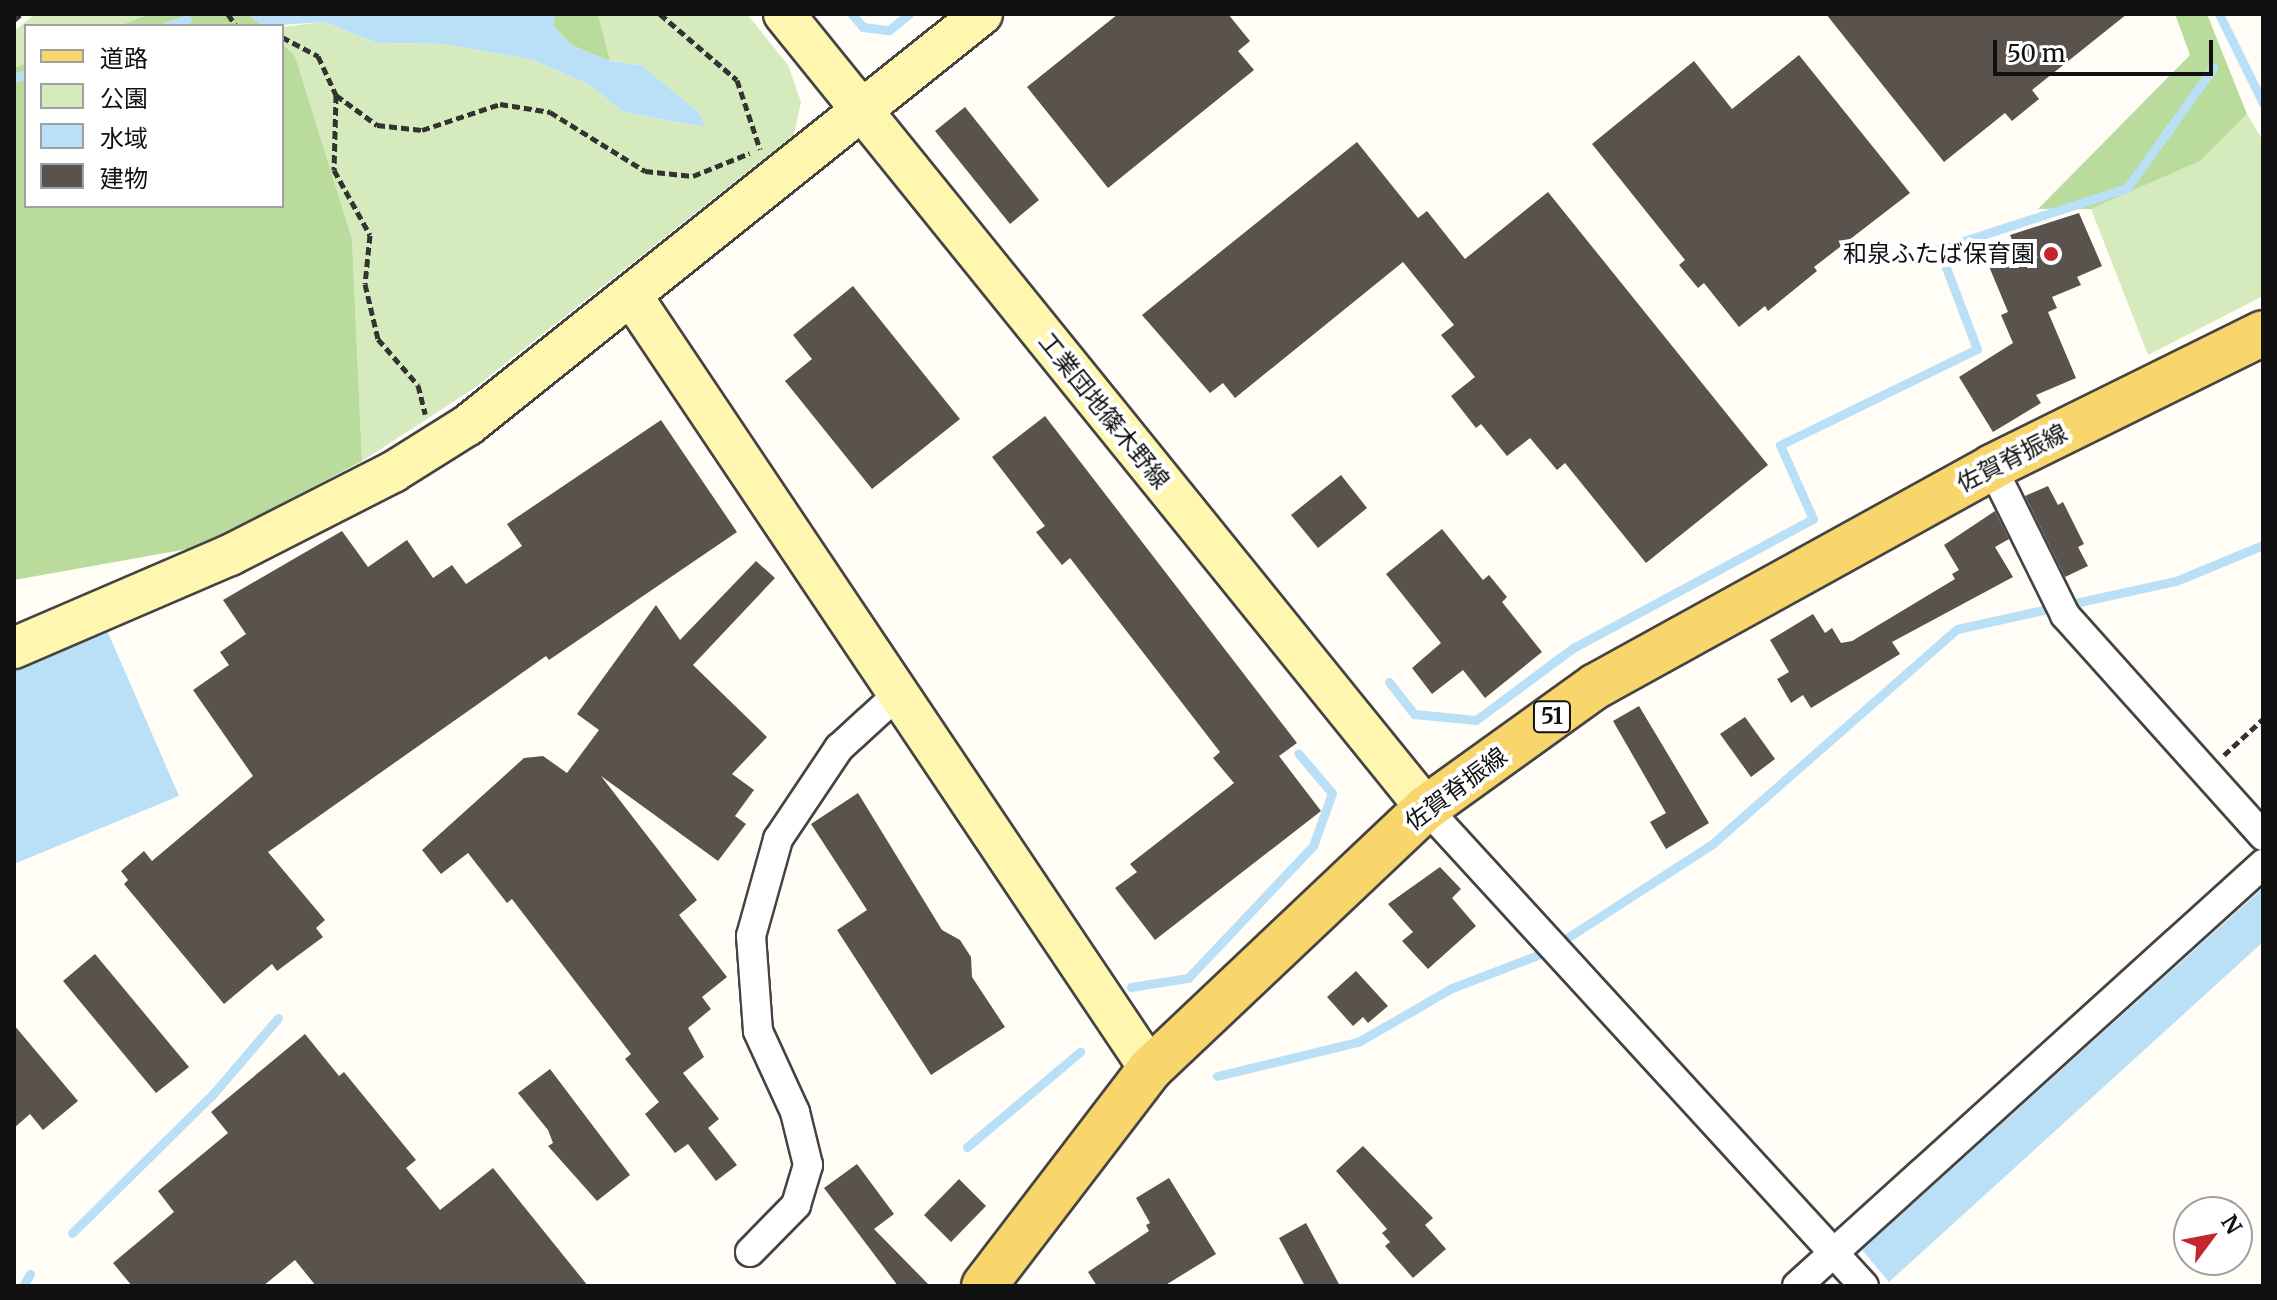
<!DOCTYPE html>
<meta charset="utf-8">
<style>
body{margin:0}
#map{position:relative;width:2277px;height:1300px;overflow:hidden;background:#fffdf5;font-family:Merriweather,"Noto Sans JP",serif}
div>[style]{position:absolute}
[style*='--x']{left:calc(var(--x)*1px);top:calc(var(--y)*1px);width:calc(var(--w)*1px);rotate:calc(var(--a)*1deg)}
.green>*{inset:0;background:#d5ebbd}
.forest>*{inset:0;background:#b9dc9c}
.water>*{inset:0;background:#b9e0f7}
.stream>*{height:9px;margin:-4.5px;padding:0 4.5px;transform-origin:4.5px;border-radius:4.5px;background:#b9e0f7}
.building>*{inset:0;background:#5a524d}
.path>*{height:5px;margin-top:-2.5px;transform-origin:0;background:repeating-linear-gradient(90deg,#333 0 8px,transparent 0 12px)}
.roads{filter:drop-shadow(2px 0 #444) drop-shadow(-2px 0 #444) drop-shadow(0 2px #444) drop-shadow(0 -2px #444)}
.street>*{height:28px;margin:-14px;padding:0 14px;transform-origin:14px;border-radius:14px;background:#fff}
.secondary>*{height:40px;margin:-20px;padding:0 20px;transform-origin:20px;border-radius:20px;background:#fff6b0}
.primary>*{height:44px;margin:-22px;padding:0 22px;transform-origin:22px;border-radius:22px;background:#f9d66b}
.dots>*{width:22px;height:22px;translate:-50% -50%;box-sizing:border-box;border:4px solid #fff;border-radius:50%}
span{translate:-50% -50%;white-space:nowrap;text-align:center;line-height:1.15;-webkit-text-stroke:8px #fff;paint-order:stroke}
.shield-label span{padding:2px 6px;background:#fff;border:2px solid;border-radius:6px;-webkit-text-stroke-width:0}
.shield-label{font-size:22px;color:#111;font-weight:700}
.poi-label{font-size:24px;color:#111}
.right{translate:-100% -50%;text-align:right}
.street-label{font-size:24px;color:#111}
.frame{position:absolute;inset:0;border:16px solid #111;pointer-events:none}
.legend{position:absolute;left:24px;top:24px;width:260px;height:184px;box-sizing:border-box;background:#fff;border:2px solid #a0a0a0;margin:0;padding:10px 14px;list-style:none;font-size:24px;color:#111}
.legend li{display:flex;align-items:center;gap:16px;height:40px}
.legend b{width:40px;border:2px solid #a0a0a0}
.north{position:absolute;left:2173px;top:1196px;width:80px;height:80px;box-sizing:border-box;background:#fff;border:2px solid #a0a0a0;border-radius:50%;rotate:58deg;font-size:22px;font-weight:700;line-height:32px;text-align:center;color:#111}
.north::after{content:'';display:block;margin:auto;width:28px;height:36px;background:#c4262e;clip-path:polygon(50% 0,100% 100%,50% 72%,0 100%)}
.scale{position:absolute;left:1993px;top:40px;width:220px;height:36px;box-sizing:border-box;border:4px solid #111;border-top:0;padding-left:10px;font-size:24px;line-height:28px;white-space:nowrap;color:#111;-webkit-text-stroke:6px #fff;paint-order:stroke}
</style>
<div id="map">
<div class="green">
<div style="clip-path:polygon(35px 14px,149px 14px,119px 26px,26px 26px,26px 63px,14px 68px,14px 31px)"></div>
<div style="clip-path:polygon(598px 14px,747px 14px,788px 65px,801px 102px,794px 135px,473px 389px,362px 461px,352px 239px,295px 56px,282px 43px,282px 27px,324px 22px,377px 43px,444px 44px,533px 60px,590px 85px,623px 112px,703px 127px,700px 113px,641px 65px,610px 61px)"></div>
<div style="clip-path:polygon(2247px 114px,2263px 141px,2263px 296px,2148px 355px,2091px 209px,2200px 161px)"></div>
</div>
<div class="forest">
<div style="clip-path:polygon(149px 14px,248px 14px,263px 26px,119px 26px)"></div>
<div style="clip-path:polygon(555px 14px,598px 14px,610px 61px,571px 45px,553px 25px)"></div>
<div style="clip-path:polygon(2175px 14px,2207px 14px,2247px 114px,2200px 161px,2091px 209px,2038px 209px,2190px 55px)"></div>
<div style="clip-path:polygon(282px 43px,295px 56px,352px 239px,362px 461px,199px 547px,14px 580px,14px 68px,26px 63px,26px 206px,282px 206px)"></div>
</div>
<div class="water">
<div style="clip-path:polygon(248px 14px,555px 14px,553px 25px,571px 45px,610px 61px,641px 65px,700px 113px,704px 127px,623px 112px,590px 85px,533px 60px,444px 44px,377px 43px,324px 22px,263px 26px)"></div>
<div style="clip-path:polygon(106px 628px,179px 796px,14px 864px,14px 668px)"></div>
<div style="clip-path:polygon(2263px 888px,2263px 942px,1889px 1282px,1862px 1250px)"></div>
</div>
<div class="stream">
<div style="--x:852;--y:14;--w:17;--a:50"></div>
<div style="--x:863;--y:27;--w:26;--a:7"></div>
<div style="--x:889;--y:30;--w:26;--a:-39"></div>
<div style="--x:2219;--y:14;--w:99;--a:63.7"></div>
<div style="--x:167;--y:26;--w:21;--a:-19"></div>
<div style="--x:14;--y:78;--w:13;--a:-18"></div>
<div style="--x:1389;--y:682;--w:41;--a:52"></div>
<div style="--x:1414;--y:714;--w:62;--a:5.5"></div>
<div style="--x:1476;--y:720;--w:121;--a:-36.6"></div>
<div style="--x:1573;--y:648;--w:272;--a:-28.3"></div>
<div style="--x:1813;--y:519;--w:81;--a:-114"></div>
<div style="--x:1780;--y:445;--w:219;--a:-26"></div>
<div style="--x:1977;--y:349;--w:107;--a:-110.8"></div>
<div style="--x:1939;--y:249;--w:198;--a:-18"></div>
<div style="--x:2127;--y:188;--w:148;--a:-54.4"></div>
<div style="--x:1567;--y:938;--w:171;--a:-32.9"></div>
<div style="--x:1711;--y:845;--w:327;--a:-41.3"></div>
<div style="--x:1957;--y:629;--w:224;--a:-12.4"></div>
<div style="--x:2176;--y:581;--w:94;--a:-22.5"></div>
<div style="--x:1131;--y:987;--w:58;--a:-9"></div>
<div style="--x:1188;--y:978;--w:182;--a:-46.6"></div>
<div style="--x:1313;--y:846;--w:56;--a:-70.3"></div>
<div style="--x:1332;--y:793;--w:52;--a:-130.4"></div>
<div style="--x:1217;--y:1076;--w:145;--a:-13.6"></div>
<div style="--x:1358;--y:1042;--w:108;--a:-29.9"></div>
<div style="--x:1452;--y:988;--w:92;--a:-21"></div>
<div style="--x:967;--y:1147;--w:148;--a:-40.1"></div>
<div style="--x:72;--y:1233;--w:198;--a:-44.6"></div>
<div style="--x:213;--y:1094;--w:100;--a:-49.5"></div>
<div style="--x:23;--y:1286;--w:14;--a:-60"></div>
</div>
<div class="building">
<div style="clip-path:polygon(1118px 14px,1228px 14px,1250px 41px,1238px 51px,1254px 70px,1108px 188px,1027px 87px)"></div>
<div style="clip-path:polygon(1826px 14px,2127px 14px,2032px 90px,2039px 99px,2012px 121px,2005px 113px,1944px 162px)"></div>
<div style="clip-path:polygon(1799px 55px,1910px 193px,1814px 267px,1817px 271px,1768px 311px,1765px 306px,1739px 327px,1704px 283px,1698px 288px,1679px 265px,1685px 260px,1592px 144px,1694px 61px,1732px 109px)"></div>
<div style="clip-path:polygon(965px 107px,1039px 200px,1010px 224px,935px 131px)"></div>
<div style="clip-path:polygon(1357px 142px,1418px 218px,1427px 211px,1465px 259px,1548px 192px,1768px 465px,1646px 563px,1565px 463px,1557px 470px,1530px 438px,1507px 456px,1481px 424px,1476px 428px,1451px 396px,1475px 377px,1441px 335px,1454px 325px,1403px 262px,1235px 398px,1223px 383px,1210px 393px,1142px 315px)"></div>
<div style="clip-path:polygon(2079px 213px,2102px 266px,2077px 277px,2081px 285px,2052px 297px,2057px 308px,2048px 312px,2076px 378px,2036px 395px,2041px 403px,1993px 432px,1959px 377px,2013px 343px,2001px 315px,2008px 312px,1988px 264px,2017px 252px,2010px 235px)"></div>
<div style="clip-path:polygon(853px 286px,960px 419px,872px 489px,785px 381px,812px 359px,793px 335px)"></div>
<div style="clip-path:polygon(1045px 416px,1297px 743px,1279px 756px,1321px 811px,1155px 940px,1115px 888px,1137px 872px,1130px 864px,1234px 783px,1213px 758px,1220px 752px,1070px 558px,1062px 565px,1036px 532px,1045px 526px,992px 457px)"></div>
<div style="clip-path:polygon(661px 420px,737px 532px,549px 660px,546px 656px,268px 852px,325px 920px,316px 928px,323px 937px,277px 971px,272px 964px,224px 1004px,124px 884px,128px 880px,121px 871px,144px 851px,152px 861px,253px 776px,193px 690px,229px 665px,220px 652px,246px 634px,223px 600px,342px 531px,368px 567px,407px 540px,433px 578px,452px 565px,466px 584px,522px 546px,507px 524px)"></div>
<div style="clip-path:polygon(1341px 475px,1367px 508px,1318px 548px,1291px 515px)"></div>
<div style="clip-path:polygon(2048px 486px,2058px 505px,2063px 502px,2084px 544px,2078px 547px,2088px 566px,2065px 577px,2025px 496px)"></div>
<div style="clip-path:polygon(1995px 511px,2009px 539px,1995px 547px,2013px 577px,1892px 642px,1900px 654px,1811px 708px,1803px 695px,1791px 703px,1777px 679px,1789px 672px,1770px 640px,1813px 614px,1825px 633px,1832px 628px,1841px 643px,1852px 641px,1955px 579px,1952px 574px,1959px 570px,1944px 545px)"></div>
<div style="clip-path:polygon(1442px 529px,1483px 580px,1489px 575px,1507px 597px,1502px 602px,1542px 652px,1485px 698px,1463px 670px,1432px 694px,1412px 668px,1441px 643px,1386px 574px)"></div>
<div style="clip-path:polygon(756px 561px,775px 578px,693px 665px,767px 737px,732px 774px,754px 790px,735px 816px,746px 824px,718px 861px,601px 776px,697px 900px,679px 915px,727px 977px,702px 997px,711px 1009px,688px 1028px,704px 1057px,683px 1073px,719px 1119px,708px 1128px,737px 1165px,716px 1181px,688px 1144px,675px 1153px,645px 1114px,659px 1102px,625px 1059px,631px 1054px,512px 899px,507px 903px,468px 853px,441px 874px,422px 850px,524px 758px,543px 756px,567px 773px,599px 730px,577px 714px,656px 605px,680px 640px)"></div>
<div style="clip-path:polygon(1639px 706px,1709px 823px,1666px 849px,1650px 822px,1666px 813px,1613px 721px)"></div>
<div style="clip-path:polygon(1745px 717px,1775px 759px,1751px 777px,1720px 734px)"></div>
<div style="clip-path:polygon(858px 793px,942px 930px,960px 940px,971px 957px,972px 977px,1005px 1027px,931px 1075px,837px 930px,867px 910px,811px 824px)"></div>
<div style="clip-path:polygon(1440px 867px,1461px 889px,1452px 898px,1476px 926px,1428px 969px,1402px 941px,1413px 932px,1388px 904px)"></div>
<div style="clip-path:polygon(95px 954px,189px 1067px,156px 1093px,63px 981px)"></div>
<div style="clip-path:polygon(1356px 971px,1388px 1006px,1368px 1023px,1363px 1017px,1353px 1026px,1327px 997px)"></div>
<div style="clip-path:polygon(14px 1025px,78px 1101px,43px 1130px,30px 1114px,14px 1128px)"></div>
<div style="clip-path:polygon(305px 1034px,339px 1076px,344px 1072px,416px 1160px,406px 1168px,440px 1210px,493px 1168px,588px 1286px,316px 1286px,295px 1260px,263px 1286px,132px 1286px,113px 1263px,174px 1212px,158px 1191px,228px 1133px,211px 1112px)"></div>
<div style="clip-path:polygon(550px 1069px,630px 1175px,597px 1201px,548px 1146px,553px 1143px,548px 1130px,518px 1093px)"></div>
<div style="clip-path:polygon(1363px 1146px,1433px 1218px,1425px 1225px,1446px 1249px,1413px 1278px,1385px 1246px,1390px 1242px,1382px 1233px,1387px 1229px,1336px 1171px)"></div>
<div style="clip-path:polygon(857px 1164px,894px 1214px,874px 1229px,930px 1286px,898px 1286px,824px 1188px)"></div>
<div style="clip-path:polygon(1169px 1178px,1216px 1254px,1164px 1286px,1097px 1286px,1088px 1272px,1149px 1231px,1146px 1225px,1150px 1223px,1136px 1198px)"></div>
<div style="clip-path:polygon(959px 1179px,986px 1206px,951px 1242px,924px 1215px)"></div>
<div style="clip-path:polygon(1306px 1223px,1340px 1286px,1305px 1286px,1279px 1238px)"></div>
</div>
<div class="path">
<div style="--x:228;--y:14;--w:14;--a:56"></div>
<div style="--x:660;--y:14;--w:101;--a:40.6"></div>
<div style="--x:737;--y:80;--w:73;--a:71.6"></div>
<div style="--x:14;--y:20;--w:9;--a:-41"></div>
<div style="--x:282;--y:37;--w:41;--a:27.8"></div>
<div style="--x:318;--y:56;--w:43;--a:65.2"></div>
<div style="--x:336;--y:95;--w:75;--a:91.5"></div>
<div style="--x:334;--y:170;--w:74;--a:61"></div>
<div style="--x:370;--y:235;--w:49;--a:95.8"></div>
<div style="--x:365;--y:284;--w:57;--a:76.7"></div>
<div style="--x:378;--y:339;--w:61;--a:49"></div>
<div style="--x:418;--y:385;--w:30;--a:76"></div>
<div style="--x:336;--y:95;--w:51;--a:36.2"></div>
<div style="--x:377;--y:125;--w:45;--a:6.3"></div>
<div style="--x:422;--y:130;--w:82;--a:-18.4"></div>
<div style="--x:500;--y:104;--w:51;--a:9.1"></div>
<div style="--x:550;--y:112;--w:112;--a:31.8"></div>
<div style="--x:645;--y:171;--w:48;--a:5.9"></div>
<div style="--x:693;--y:176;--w:61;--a:-22"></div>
<div style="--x:2224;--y:755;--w:53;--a:-42.7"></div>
</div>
<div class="roads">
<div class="street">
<div style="--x:1992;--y:467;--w:165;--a:63.7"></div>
<div style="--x:2065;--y:615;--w:297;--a:48.1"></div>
<div style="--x:1426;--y:808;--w:648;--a:47.5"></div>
<div style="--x:750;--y:1252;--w:66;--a:-45.6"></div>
<div style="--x:796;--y:1205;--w:42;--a:-73.3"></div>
<div style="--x:808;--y:1165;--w:55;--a:-103.8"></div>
<div style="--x:795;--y:1112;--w:89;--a:-114.6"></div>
<div style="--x:758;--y:1031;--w:95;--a:-94.2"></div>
<div style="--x:751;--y:936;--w:101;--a:-74.4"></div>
<div style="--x:778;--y:839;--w:110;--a:-56.2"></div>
<div style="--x:839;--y:748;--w:80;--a:-42.5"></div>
<div style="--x:1797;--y:1286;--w:629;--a:-42.16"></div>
</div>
<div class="secondary">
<div style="--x:784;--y:14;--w:1021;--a:51.04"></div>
<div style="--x:633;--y:298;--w:928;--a:56.16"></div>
<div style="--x:14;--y:648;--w:235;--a:-23.3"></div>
<div style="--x:230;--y:555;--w:183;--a:-27"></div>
<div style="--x:393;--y:472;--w:89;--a:-32.1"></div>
<div style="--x:468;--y:425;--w:658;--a:-38.65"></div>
</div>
<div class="primary">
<div style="--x:984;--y:1286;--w:273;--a:-52.6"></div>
<div style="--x:1150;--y:1069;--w:380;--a:-43.4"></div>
<div style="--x:1426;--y:808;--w:209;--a:-35.7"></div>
<div style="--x:1596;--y:686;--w:453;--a:-28.9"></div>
<div style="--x:1992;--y:467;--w:302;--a:-26.3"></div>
</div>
</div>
<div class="dots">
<div style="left:2051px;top:254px;background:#c4262e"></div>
</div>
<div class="shield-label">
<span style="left:1552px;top:717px">51</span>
</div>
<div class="poi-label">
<span class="right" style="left:2035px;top:254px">和泉ふたば保育園</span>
</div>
<div class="street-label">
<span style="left:1104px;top:411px;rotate:51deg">工業団地篠木野線</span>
<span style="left:2012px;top:458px;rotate:-27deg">佐賀脊振線</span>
<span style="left:1456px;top:789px;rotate:-37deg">佐賀脊振線</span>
</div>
<div class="frame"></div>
<ul class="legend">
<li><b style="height:10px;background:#f9d66b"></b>道路</li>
<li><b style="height:22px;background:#d5ebbd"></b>公園</li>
<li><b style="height:22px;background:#b9e0f7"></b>水域</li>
<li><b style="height:22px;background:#5a524d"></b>建物</li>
</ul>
<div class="north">N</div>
<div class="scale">50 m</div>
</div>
